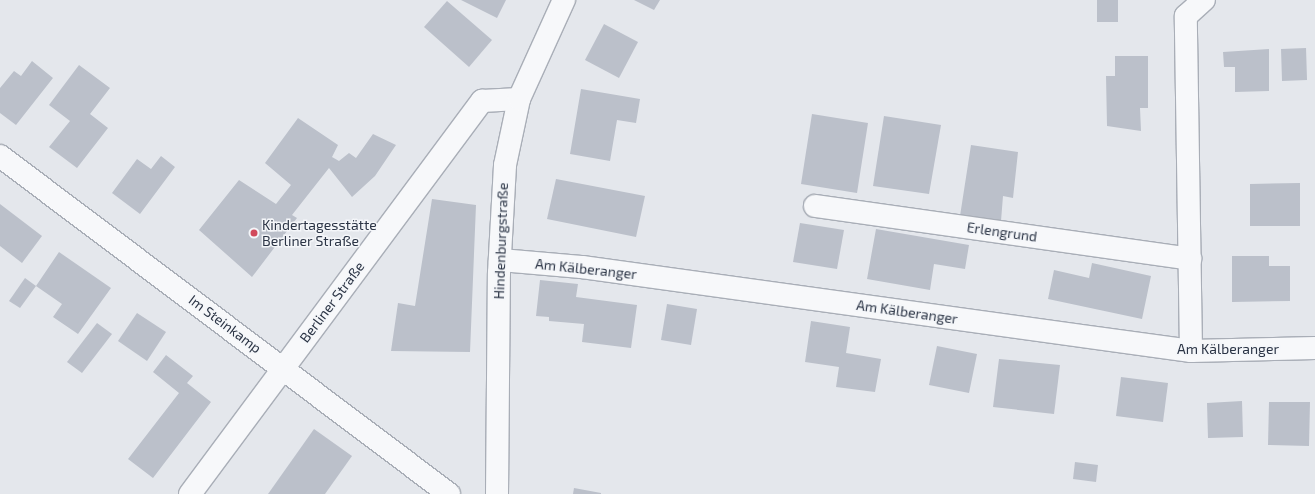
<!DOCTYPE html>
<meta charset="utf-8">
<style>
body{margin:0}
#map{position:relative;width:1315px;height:494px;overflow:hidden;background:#e4e7ec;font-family:"Exo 2",sans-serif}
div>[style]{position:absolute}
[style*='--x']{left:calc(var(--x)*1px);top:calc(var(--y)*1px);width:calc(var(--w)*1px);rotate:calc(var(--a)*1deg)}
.building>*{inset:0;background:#bbc0ca}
.roads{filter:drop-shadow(1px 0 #a9aeb7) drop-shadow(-1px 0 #a9aeb7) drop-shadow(0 1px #a9aeb7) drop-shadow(0 -1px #a9aeb7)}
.minor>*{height:22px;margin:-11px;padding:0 11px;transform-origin:11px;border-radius:11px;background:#f7f8fa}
.dots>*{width:11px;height:11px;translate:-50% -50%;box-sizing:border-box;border:2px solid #f4f6f9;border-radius:50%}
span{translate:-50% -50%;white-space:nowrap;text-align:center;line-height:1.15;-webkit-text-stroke:3px #f4f6f9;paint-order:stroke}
.poi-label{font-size:14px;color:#2b3445}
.left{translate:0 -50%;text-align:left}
.street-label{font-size:14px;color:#2b3445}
</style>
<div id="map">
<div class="building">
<div style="clip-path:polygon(461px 0,506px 0,497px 18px)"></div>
<div style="clip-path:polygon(634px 0,660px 0,654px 10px)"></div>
<div style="clip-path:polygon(1097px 0,1118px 0,1118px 22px,1097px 22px)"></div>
<div style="clip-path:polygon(447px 1px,492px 40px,469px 67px,424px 27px)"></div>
<div style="clip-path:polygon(604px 24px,638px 42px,619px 78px,585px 60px)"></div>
<div style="clip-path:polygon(1306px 48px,1307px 80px,1282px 81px,1281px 49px)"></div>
<div style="clip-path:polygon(1269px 49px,1269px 91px,1235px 92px,1235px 67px,1224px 67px,1223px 52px)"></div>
<div style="clip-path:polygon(1115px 56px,1148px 56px,1148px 108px,1140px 108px,1141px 131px,1107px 126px,1106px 76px,1115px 76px)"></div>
<div style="clip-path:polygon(32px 61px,53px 78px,16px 125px,0 113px,0 88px,14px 71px,21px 76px)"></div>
<div style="clip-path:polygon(79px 65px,110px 88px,90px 114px,108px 128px,77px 168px,49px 147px,70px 121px,49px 105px)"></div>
<div style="clip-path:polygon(581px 89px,640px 99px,636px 123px,617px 120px,610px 161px,570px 154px)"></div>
<div style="clip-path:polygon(812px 114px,868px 123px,857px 193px,801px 184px)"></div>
<div style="clip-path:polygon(884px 116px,941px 125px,929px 194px,873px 186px)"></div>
<div style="clip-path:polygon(298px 118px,338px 145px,332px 157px,339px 161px,349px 153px,356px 158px,373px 134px,396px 145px,375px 176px,352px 197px,329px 168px,292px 215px,297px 218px,252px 277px,199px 230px,239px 180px,276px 204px,291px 185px,265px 163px)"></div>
<div style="clip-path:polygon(971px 145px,1018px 152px,1013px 198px,1003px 196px,1001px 221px,960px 216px)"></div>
<div style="clip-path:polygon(161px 156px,175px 167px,140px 214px,112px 193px,137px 159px,151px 169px)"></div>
<div style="clip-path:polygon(556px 179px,645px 196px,636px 237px,547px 219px)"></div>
<div style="clip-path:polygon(1300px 183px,1300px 226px,1250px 226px,1250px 184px)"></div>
<div style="clip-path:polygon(432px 199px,476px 205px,470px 352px,391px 351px,398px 303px,415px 306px)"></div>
<div style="clip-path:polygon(0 204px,42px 236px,22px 263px,0 246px)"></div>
<div style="clip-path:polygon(800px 223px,844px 230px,837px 269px,793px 262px)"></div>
<div style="clip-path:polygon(876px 229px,969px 245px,965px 269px,934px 264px,930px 290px,867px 279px)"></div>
<div style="clip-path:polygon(59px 252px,111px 288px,78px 334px,53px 317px,62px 304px,36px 286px)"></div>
<div style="clip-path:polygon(1232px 256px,1269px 256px,1269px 266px,1290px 266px,1290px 301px,1232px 302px)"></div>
<div style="clip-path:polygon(1092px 263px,1151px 276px,1142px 319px,1048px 299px,1054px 270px,1089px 278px)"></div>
<div style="clip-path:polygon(25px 278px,36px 286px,20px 308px,9px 301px)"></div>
<div style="clip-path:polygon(540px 280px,578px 284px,576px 297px,637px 305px,631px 348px,582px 342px,584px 324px,549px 321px,549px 317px,536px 316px)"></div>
<div style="clip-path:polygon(667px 304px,697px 309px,691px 345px,661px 340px)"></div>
<div style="clip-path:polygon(137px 313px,166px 332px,147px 361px,118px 341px)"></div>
<div style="clip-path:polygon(811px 321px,850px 327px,846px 353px,881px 359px,875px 392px,836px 387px,839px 367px,805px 362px)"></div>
<div style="clip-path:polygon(97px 323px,112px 334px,82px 373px,67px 362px)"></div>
<div style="clip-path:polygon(937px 346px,977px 354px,969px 393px,929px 385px)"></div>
<div style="clip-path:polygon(166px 355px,193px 376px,187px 383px,211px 402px,153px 478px,128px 459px,179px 393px,153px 372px)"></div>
<div style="clip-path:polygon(999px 359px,1060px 365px,1054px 414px,993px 407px)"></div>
<div style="clip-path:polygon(1121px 377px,1168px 383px,1163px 422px,1116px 416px)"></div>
<div style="clip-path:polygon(1242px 401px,1243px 437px,1208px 438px,1207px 403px)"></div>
<div style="clip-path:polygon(1269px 402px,1310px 402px,1309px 446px,1268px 445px)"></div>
<div style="clip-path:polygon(314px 429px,352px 456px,325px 494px,268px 494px)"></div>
<div style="clip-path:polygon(1075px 462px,1098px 465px,1096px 482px,1073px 479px)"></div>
<div style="clip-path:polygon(574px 488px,601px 493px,601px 494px,573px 494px)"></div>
</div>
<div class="roads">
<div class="minor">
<div style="--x:0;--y:156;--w:562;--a:36.97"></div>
<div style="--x:815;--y:206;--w:379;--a:8"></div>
<div style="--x:500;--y:260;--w:82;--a:4.9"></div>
<div style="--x:582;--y:267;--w:615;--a:7.85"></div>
<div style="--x:1191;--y:351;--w:124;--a:-1.4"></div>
<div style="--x:1191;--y:351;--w:335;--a:-90.9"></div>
<div style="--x:1186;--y:16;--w:24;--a:-42"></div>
<div style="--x:190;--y:494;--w:490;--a:-53.4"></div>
<div style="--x:482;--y:101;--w:37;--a:-3"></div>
<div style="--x:497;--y:494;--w:221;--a:-89.5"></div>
<div style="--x:499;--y:273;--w:108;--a:-86.8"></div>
<div style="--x:505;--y:165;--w:67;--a:-78"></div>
<div style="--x:519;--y:99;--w:109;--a:-65.6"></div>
</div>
</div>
<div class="dots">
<div style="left:254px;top:233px;background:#d1495b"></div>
</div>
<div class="poi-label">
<span class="left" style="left:262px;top:233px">Kindertagesstätte<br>Berliner Straße</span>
</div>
<div class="street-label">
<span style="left:1002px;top:232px;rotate:8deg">Erlengrund</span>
<span style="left:501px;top:241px;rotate:-88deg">Hindenburgstraße</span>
<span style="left:586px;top:269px;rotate:6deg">Am Kälberanger</span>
<span style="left:332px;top:302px;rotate:-53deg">Berliner Straße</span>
<span style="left:907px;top:312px;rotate:8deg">Am Kälberanger</span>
<span style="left:225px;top:324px;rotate:37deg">Im Steinkamp</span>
<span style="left:1228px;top:349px">Am Kälberanger</span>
</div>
</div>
